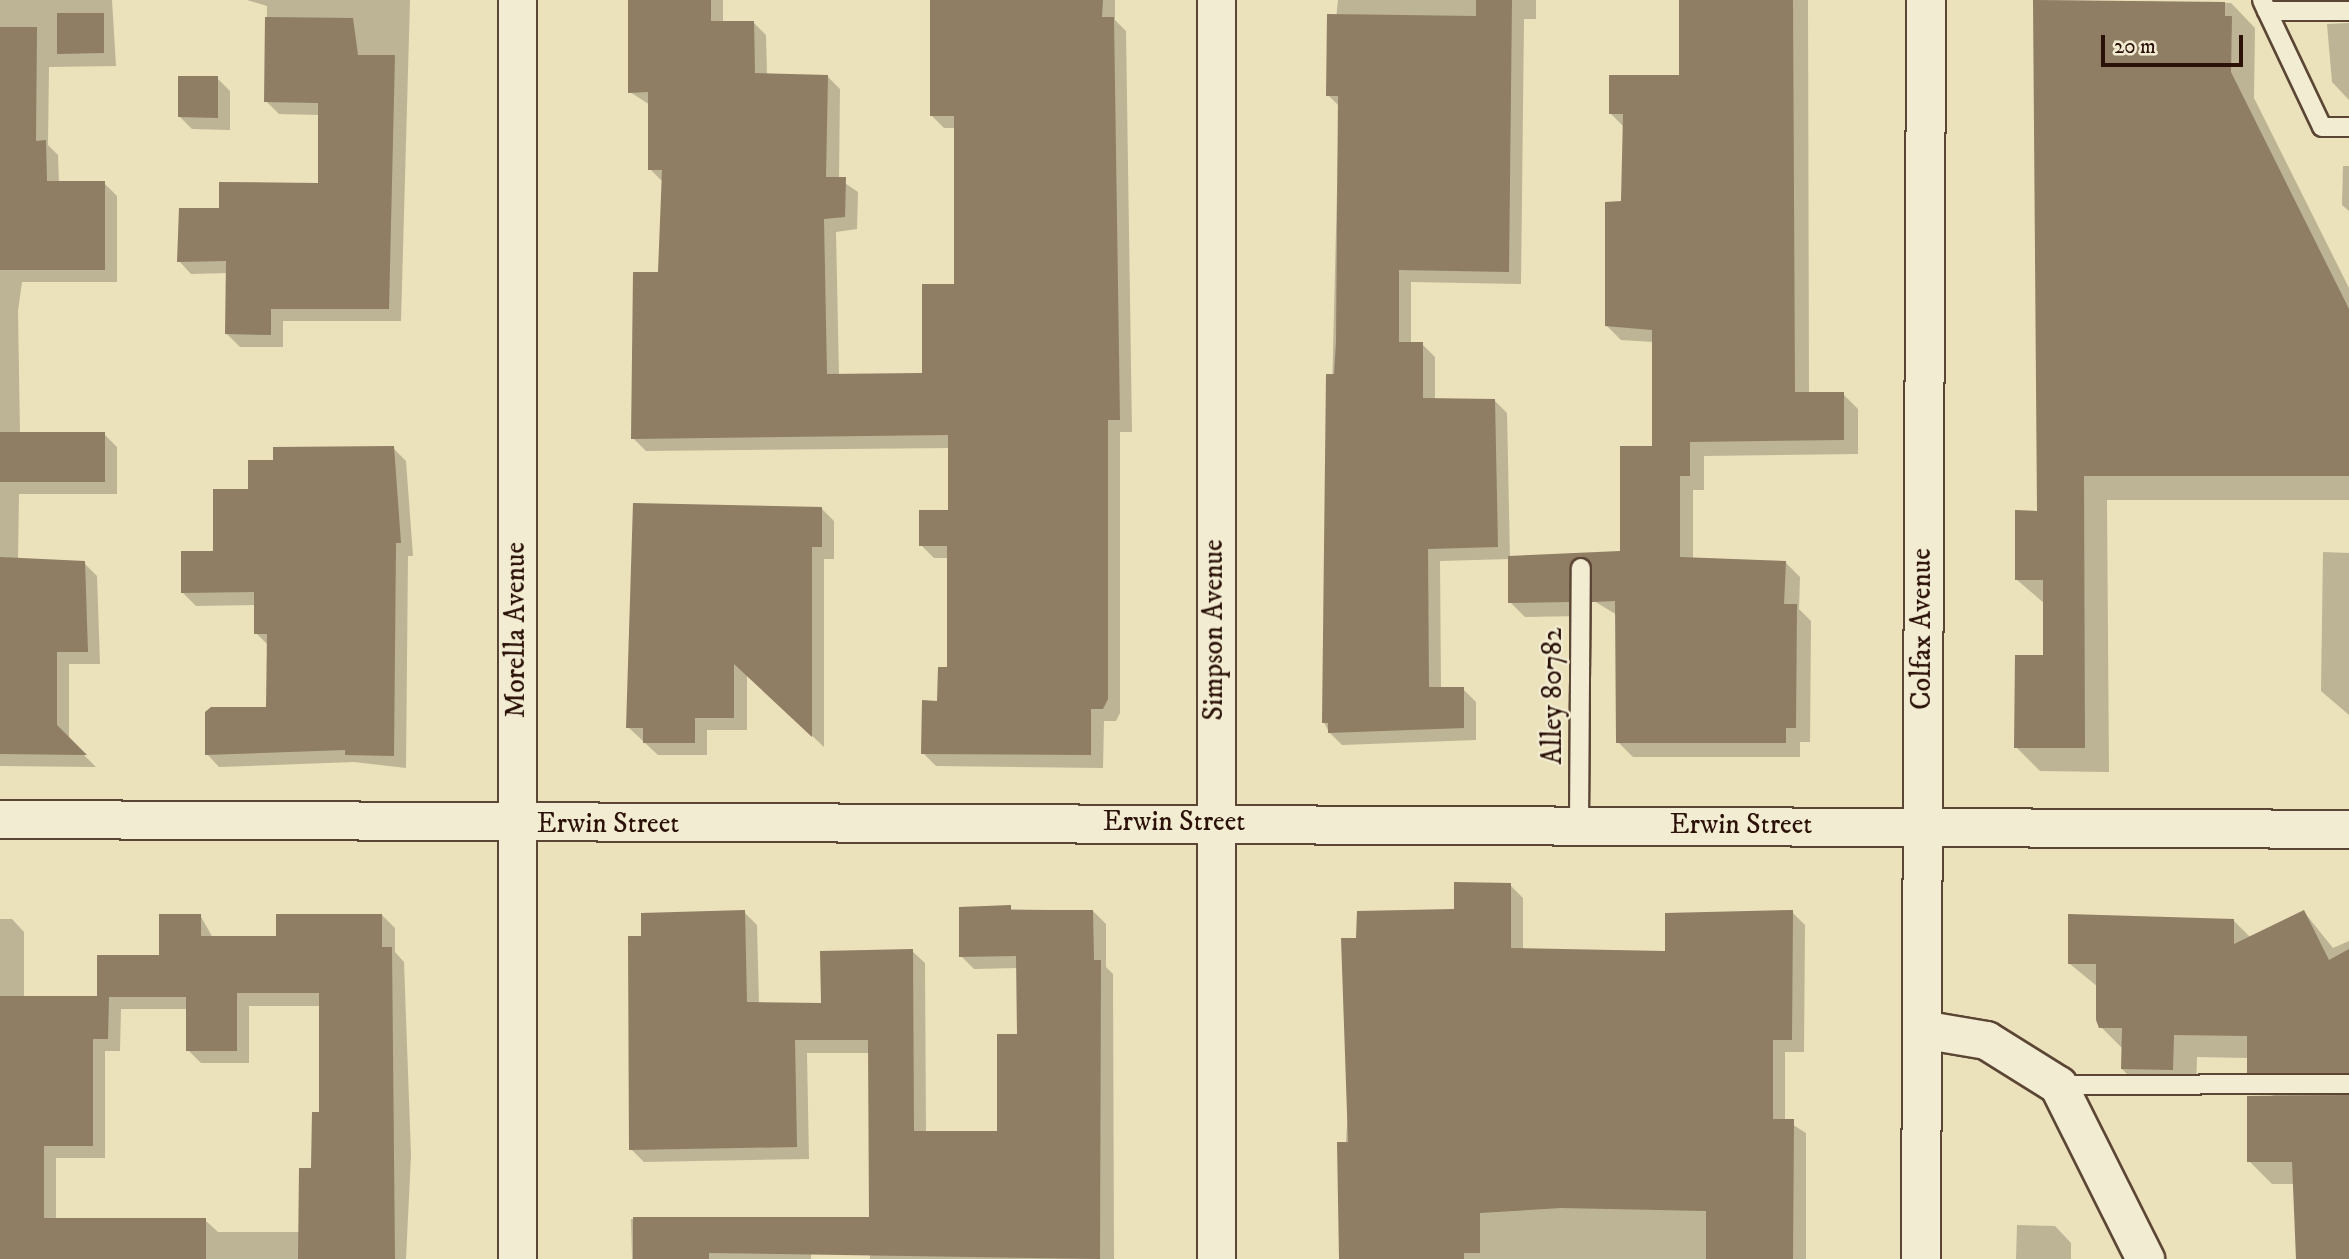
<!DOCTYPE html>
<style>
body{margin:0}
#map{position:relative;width:2349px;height:1259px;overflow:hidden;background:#ebe1ba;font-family:"IM FELL DW Pica",serif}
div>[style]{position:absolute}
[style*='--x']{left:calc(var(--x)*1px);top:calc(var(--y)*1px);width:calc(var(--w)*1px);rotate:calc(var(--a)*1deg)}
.shadow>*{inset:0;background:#0003}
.building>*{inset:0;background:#8f7d64}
.roads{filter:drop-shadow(2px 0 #5b4534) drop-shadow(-2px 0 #5b4534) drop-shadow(0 2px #5b4534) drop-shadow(0 -2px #5b4534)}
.service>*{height:18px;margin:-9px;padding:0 9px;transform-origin:9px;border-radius:9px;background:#f2ecd2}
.minor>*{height:37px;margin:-18.5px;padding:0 18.5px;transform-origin:18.5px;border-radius:18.5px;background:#f2ecd2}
.secondary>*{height:38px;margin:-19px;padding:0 19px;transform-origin:19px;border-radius:19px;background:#f2ecd2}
span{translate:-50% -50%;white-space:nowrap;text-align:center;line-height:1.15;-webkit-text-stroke:5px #f2ecd2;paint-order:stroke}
.street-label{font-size:28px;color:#2b1107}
.scale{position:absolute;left:2101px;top:35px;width:142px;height:32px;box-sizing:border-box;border:4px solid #2b1107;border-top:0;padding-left:9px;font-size:21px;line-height:24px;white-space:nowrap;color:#2b1107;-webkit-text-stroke:5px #f2ecd2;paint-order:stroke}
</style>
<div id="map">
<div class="shadow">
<div style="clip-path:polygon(0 0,112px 0,116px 66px,49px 67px,48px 145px,58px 155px,59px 183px,104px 183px,117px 196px,117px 282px,22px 282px,18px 311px,20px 434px,104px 434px,117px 447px,117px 494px,19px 494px,18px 560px,84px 563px,97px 576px,100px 664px,69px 664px,69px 740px,96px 767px,0 766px)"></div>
<div style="clip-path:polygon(247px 0,410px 0,401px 321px,283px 321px,283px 347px,240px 347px,227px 334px,228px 273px,191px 274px,179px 261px,221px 210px,319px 185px,320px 115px,279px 114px,266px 101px,267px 6px)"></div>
<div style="clip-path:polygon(630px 0,723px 0,723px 23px,753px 22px,766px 35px,767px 75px,827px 76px,840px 89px,839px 179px,858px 192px,857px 229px,836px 232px,839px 376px,923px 375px,955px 285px,955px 128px,944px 128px,931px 115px,931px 0,1115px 0,1115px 20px,1126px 31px,1132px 432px,1120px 432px,1120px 713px,1116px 721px,1104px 721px,1103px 768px,936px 766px,923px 753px,949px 669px,949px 558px,934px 558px,921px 545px,950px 512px,950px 448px,646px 451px,633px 438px,659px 274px,663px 182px,650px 169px,650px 105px,630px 92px)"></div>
<div style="clip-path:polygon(1338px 0,1536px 0,1536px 19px,1524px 19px,1521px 284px,1411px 282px,1411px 344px,1422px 344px,1435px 357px,1435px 400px,1494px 400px,1507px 413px,1510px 558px,1621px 553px,1654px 448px,1654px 342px,1621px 340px,1606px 325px,1623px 203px,1624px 127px,1611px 114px,1681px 77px,1681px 0,1808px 0,1809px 394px,1843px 394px,1858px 409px,1858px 454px,1704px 456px,1704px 490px,1693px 490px,1693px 559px,1785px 562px,1800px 577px,1799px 609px,1811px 621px,1810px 742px,1800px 742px,1800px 757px,1633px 757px,1618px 742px,1617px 615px,1594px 601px,1593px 573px,1584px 582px,1583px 616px,1525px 617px,1510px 602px,1510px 559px,1440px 561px,1441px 689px,1463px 689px,1476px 702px,1476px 740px,1342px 745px,1329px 732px,1324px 722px,1339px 106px,1328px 95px)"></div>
<div style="clip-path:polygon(2035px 0,2231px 3px,2255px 28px,2254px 98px,2349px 288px,2349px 500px,2107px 500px,2109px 772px,2040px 771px,2016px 747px,2045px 656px,2045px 604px,2016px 579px,2039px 513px)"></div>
<div style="clip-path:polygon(2301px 0,2349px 0,2349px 21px,2341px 13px,2314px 13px)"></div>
<div style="clip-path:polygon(2349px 23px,2349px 100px,2332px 82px,2327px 24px)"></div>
<div style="clip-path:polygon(217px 78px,230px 91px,230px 130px,192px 129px,179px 116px)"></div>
<div style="clip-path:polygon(2343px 166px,2349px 166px,2349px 211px,2342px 205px)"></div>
<div style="clip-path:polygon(393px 448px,406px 461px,413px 556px,408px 556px,406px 768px,354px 762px,219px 767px,207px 754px,268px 709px,269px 646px,256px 633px,256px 605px,196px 606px,183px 593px,275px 461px)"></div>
<div style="clip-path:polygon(821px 508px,834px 521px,834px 559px,824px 559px,824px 747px,747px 674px,747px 730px,707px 730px,707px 755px,658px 755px,628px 727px)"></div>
<div style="clip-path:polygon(2323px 552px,2349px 553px,2349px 715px,2321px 691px)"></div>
<div style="clip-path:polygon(1510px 885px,1523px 898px,1523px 950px,1667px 953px,1792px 912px,1805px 925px,1804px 1052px,1785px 1052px,1785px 1120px,1806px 1133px,1806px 1259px,1339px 1259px,1358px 940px,1444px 915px)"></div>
<div style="clip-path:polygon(961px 908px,1093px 911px,1106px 924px,1106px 967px,1113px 974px,1114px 1259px,870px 1259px,870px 1053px,807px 1053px,809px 1159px,644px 1162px,631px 1149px,643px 938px,744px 912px,757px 925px,759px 1004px,823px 1005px,912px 951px,925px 963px,926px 1133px,998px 1133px,1019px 1036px,1018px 968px,974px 969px,961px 956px)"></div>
<div style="clip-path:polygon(2304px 912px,2333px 948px,2349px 941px,2349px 1259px,2297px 1259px,2294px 1184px,2272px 1184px,2249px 1161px,2274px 1097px,2249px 1072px,2249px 1058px,2197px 1057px,2196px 1092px,2145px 1092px,2122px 1069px,2123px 1049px,2101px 1027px,2098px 987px,2070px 964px,2234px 921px,2251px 938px)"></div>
<div style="clip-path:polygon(evenodd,200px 915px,213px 938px,278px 938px,382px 915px,395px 928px,395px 952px,404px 962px,411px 1155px,406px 1259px,0 1259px,0 919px,12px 919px,24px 932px,24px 998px,99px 998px,160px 957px,200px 915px,249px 1006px,321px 1006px,321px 1114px,300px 1232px,218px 1232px,205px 1220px,56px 1220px,56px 1158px,105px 1158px,105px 1051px,120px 1051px,121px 1009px,188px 1009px,188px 1050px,201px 1063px,249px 1063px,249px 1006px)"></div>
<div style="clip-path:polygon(631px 1219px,798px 1219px,811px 1232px,811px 1259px,632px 1259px)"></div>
<div style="clip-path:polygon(2017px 1225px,2055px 1226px,2071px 1243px,2071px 1259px,2016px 1259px)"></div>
</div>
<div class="building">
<div style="clip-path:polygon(628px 0,711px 0,711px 21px,754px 21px,755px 73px,828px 75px,826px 177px,846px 177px,845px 217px,824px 219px,827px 374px,922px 373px,922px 284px,954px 284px,954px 116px,930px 116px,930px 0,1103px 0,1102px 17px,1114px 17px,1120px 420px,1108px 420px,1108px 699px,1103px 709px,1091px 709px,1091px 755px,921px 754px,922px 700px,937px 701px,938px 667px,947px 667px,947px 546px,919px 546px,919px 510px,948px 510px,948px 435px,631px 439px,633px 272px,658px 272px,662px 170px,648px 170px,648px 92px,628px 93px)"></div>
<div style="clip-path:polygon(1476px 0,1512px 0,1509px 272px,1399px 270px,1399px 342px,1423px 342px,1423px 398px,1495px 399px,1498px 547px,1428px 549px,1429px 687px,1464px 687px,1464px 728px,1328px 733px,1328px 723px,1322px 723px,1326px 374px,1334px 374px,1336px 342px,1338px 96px,1326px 96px,1327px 14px,1476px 16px)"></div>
<div style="clip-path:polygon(1679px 0,1793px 0,1795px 392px,1844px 392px,1844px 440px,1690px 442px,1690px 476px,1680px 476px,1680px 557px,1786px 561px,1784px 604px,1797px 604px,1796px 728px,1786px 728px,1786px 743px,1616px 743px,1615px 601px,1592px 602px,1590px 562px,1580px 557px,1571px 563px,1569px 602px,1508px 603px,1508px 556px,1620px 551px,1620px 446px,1652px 446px,1652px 330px,1605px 326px,1605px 202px,1621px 201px,1623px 114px,1609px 114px,1609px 75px,1679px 75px)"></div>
<div style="clip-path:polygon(2033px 0,2225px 2px,2225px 16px,2232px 16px,2231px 72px,2349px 309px,2349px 476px,2084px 476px,2085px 748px,2014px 748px,2015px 655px,2043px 655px,2043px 580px,2015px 580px,2015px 510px,2037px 511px)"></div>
<div style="clip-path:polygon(57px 13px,104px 13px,104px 53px,57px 54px)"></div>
<div style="clip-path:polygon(265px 17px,353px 18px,358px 55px,395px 55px,389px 309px,271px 309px,271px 335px,225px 334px,226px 261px,177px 262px,179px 208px,219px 208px,219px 182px,318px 183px,318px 103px,264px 102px)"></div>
<div style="clip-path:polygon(0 27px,37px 27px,36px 141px,46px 140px,47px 181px,105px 181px,105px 270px,0 270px)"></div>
<div style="clip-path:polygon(178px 76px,218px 76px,218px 118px,178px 117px)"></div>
<div style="clip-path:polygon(0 432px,105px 432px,105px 482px,0 482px)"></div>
<div style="clip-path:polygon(394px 446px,401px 543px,396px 543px,394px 756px,345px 755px,345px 750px,205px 755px,205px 712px,211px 707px,266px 707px,267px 634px,254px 634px,254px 592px,181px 593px,181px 551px,213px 551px,213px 489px,248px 489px,248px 460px,273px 460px,273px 447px)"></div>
<div style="clip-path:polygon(633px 503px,822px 507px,822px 547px,812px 547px,812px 737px,734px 664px,734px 718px,695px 718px,695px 743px,643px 743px,643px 728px,626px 728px)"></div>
<div style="clip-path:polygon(0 557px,85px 561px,88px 652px,57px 652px,57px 725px,87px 755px,0 754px)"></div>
<div style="clip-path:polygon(1454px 882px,1511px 883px,1511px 948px,1665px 951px,1665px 913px,1793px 910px,1792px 1040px,1773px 1040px,1773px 1119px,1794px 1119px,1793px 1259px,1706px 1259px,1706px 1211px,1561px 1208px,1480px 1213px,1480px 1253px,1464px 1253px,1464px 1259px,1339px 1259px,1337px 1142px,1348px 1142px,1341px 938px,1356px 938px,1357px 911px,1454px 909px)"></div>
<div style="clip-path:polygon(1011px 905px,1011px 910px,1093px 910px,1094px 960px,1101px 960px,1100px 1259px,709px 1253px,709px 1259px,633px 1259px,633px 1217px,869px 1217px,868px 1040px,795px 1040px,797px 1147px,629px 1150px,628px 936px,641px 936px,641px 913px,745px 910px,747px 1002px,821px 1003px,820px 951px,913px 949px,914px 1131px,997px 1131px,997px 1034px,1017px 1034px,1016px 956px,959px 957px,959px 907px)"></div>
<div style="clip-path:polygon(2304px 910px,2329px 960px,2349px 949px,2349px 1073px,2247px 1073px,2247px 1036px,2174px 1035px,2173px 1070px,2121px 1069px,2122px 1028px,2099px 1028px,2096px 1020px,2096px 964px,2068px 964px,2068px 914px,2234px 919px,2234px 944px)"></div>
<div style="clip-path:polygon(159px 914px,201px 914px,201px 936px,276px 936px,276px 914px,382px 914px,382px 947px,392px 947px,395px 1259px,298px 1259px,299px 1168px,311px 1168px,312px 1112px,319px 1112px,319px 993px,237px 993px,237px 1051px,186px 1051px,186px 997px,109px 997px,108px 1039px,93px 1039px,93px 1146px,44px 1146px,44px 1218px,206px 1218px,206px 1259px,0 1259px,0 996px,97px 996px,97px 955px,159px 955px)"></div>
<div style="clip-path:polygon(2349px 1095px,2349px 1259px,2296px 1259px,2292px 1162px,2247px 1162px,2247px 1096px)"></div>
</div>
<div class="roads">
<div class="service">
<div style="--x:2262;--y:0;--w:12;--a:66"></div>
<div style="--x:2267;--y:11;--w:82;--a:0"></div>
<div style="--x:2267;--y:11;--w:128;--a:64.6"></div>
<div style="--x:2322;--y:127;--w:27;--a:0"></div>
<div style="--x:1579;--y:824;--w:256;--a:-89.6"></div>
<div style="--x:2058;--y:1085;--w:291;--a:-0.2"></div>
</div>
<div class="minor">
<div style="--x:517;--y:0;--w:1259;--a:90"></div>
<div style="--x:1216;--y:0;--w:1259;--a:90"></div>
<div style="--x:0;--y:819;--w:2349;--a:0.24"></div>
<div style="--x:1921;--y:1029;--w:66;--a:9.6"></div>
<div style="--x:1986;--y:1040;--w:85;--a:32"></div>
<div style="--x:2058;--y:1085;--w:195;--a:63.4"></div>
</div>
<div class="secondary">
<div style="--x:1921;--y:1259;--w:1259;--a:-89.77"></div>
</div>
</div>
<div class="street-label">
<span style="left:1922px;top:629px;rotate:-90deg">Colfax Avenue</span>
<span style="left:516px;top:630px;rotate:-90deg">Morella Avenue</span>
<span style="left:1214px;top:630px;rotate:-90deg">Simpson Avenue</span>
<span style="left:1553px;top:696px;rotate:-90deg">Alley 80782</span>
<span style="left:1174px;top:822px">Erwin Street</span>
<span style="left:608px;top:824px">Erwin Street</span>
<span style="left:1741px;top:825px">Erwin Street</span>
</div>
<div class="scale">20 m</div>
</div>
